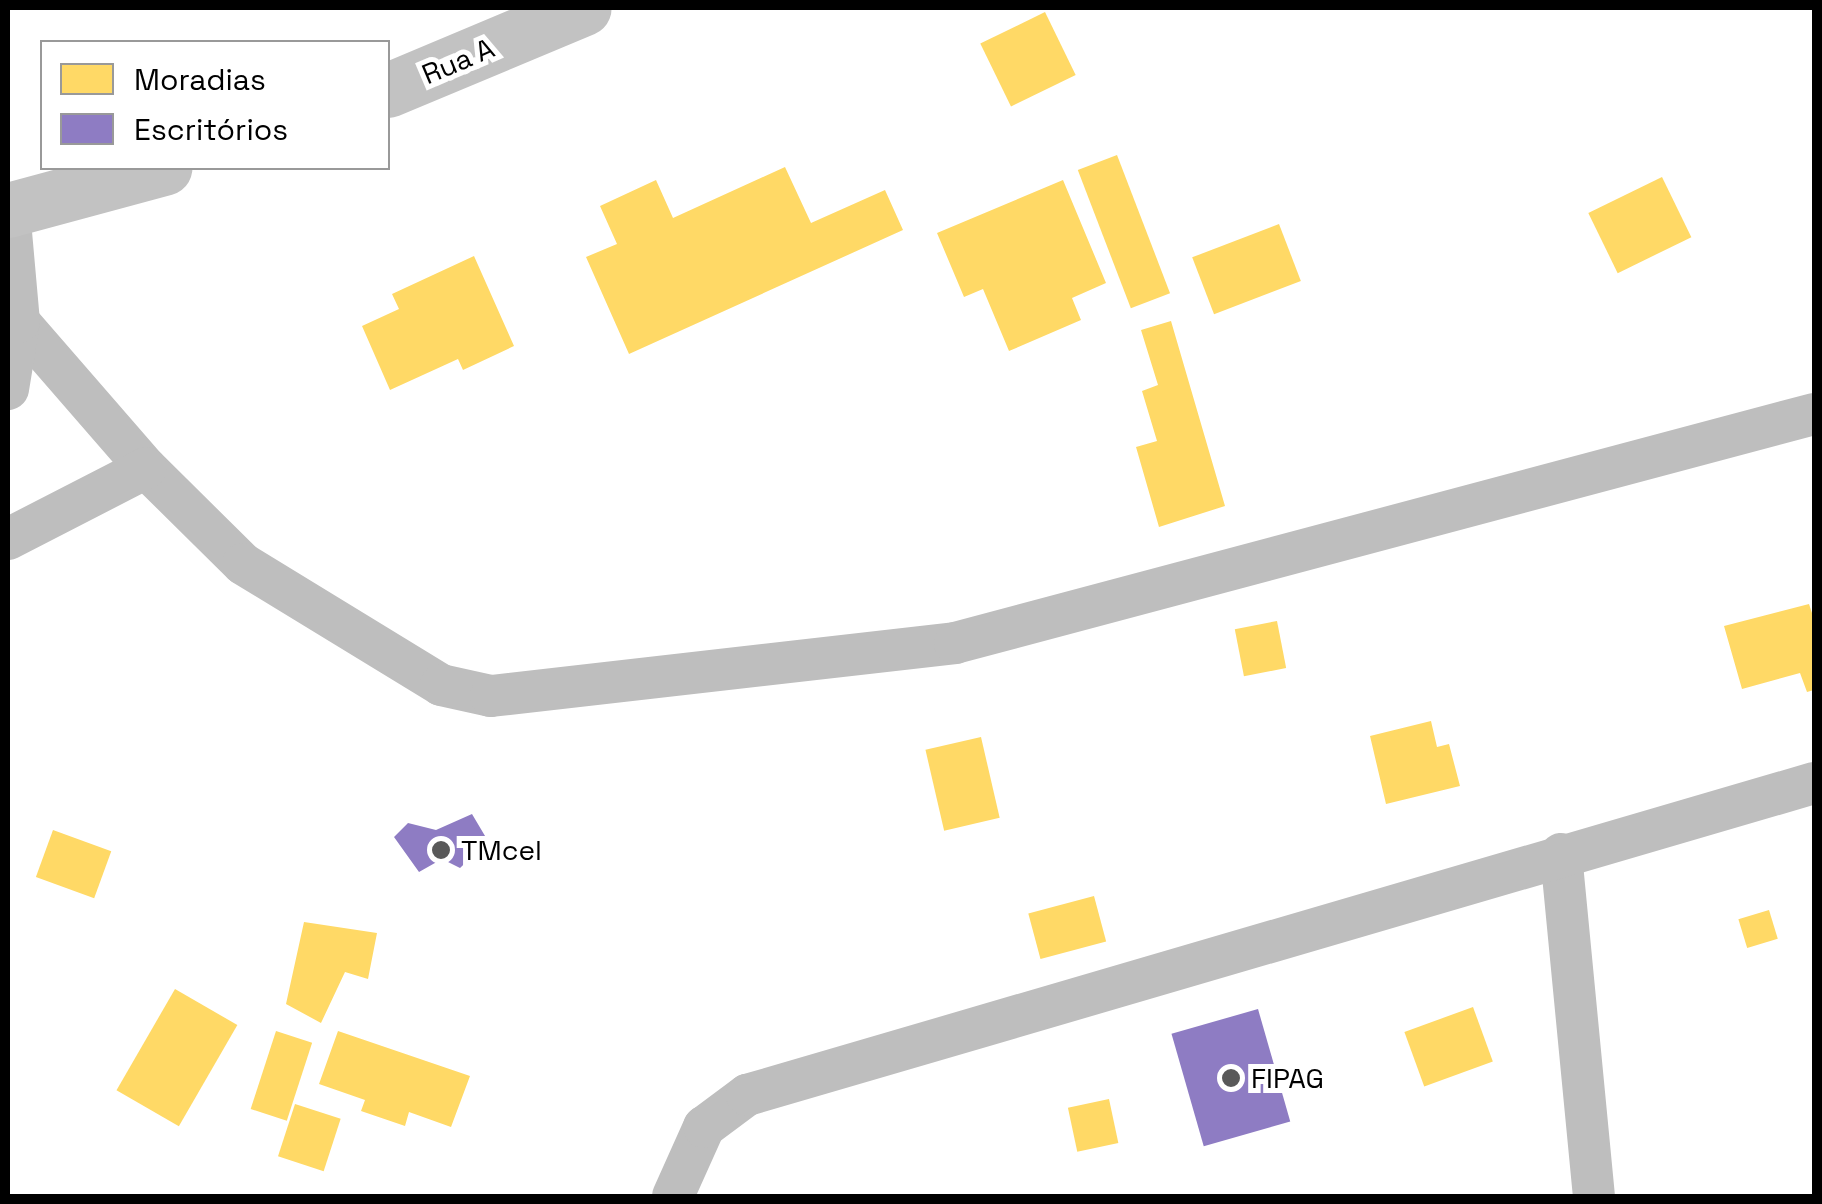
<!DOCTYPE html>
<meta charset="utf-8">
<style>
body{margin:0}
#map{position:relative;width:1822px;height:1204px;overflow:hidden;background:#fff;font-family:"Space Grotesk",sans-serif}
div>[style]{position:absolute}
.homes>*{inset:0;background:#ffd966;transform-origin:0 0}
.offices>*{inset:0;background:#8e7cc3;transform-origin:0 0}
.minor>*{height:42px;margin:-21px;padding:0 21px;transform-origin:21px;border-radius:21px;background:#bebebe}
.secondary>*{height:55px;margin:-27.5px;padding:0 27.5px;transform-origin:27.5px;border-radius:27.5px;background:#c2c2c2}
.dots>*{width:28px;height:28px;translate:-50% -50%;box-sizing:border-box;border:5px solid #fff;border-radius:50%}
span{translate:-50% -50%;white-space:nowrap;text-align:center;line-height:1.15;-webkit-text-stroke:10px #fff;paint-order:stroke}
.street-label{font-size:28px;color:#000}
.poi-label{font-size:28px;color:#000}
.left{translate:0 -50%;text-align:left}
.frame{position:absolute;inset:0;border:10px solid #000;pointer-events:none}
.legend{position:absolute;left:40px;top:40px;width:350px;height:130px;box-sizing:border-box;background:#fff;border:2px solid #999;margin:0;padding:12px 18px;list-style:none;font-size:30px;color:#000}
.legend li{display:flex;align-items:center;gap:20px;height:50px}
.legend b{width:50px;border:2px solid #999}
</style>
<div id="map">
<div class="homes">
<div style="left:1045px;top:12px;width:70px;height:72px;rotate:64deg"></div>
<div style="left:1117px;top:155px;width:148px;height:42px;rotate:69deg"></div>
<div style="clip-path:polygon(785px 167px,811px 223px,885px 190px,903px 230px,629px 354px,586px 257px,617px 244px,600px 206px,656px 180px,673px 218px)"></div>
<div style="left:1662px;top:177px;width:67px;height:82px;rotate:64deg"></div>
<div style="clip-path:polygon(1063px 180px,1106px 283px,1072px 298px,1081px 320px,1009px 351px,983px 289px,964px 297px,937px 233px)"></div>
<div style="left:1279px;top:224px;width:61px;height:93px;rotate:69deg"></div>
<div style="clip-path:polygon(474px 256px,514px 346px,463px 370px,458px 359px,390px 390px,362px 326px,399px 309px,392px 294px)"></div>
<div style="clip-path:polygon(1171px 321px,1225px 506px,1159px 527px,1136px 447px,1157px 441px,1142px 391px,1158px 385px,1141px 330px)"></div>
<div style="clip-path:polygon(1809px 604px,1814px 619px,1814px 690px,1807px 692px,1800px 673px,1742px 689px,1724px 626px)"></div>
<div style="left:1277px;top:621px;width:48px;height:43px;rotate:79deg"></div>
<div style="clip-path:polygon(1431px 721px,1437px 747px,1449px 744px,1460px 786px,1386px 804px,1370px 736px)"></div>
<div style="left:981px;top:737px;width:83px;height:57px;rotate:77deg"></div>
<div style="left:53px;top:830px;width:62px;height:50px;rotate:20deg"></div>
<div style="left:1094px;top:896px;width:47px;height:68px;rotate:75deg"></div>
<div style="left:1769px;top:910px;width:30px;height:32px;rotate:73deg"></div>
<div style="clip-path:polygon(304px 922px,377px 933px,368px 979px,345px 972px,321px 1023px,286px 1004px)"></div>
<div style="left:175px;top:989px;width:72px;height:117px;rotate:30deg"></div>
<div style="left:1473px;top:1007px;width:58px;height:73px;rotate:70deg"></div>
<div style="left:276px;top:1031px;width:38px;height:82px;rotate:18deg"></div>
<div style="clip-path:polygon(338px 1031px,470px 1076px,451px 1127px,409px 1112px,405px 1126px,361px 1111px,365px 1100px,319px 1084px)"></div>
<div style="left:1109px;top:1099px;width:45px;height:42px;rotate:78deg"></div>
<div style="left:295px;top:1104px;width:48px;height:55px;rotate:18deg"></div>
</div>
<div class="offices">
<div style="clip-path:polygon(472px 814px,488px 841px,460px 868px,442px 859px,419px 872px,394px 837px,408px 823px,436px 830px)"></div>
<div style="left:1258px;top:1009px;width:117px;height:90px;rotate:74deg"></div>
</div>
<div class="minor">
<div style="left:19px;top:322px;width:194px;rotate:49deg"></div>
<div style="left:146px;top:468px;width:136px;rotate:44.7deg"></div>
<div style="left:243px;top:564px;width:232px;rotate:31.4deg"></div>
<div style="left:441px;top:685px;width:51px;rotate:12.4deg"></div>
<div style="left:491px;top:696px;width:467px;rotate:-6.5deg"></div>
<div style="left:955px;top:643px;width:889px;rotate:-14.93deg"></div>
<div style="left:8px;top:389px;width:68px;rotate:-80.7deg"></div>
<div style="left:19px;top:322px;width:112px;rotate:-95.1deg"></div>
<div style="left:8px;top:539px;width:155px;rotate:-27.2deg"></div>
<div style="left:1561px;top:854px;width:344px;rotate:84.5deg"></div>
<div style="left:673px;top:1196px;width:76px;rotate:-65.8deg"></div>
<div style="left:704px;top:1127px;width:54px;rotate:-36.7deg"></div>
<div style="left:747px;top:1095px;width:1112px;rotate:-16.3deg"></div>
</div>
<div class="secondary">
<div style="left:388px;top:90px;width:212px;rotate:-22.7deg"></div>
<div style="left:8px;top:210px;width:162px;rotate:-15.1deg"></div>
</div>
<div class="dots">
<div style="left:441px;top:850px;background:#595959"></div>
<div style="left:1231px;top:1078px;background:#595959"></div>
</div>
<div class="street-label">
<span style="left:458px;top:61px;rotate:-23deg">Rua A</span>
</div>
<div class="poi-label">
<span class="left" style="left:461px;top:850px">TMcel</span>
<span class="left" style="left:1251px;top:1078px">FIPAG</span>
</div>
<div class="frame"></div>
<ul class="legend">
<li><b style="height:28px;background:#ffd966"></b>Moradias</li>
<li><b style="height:28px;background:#8e7cc3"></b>Escritórios</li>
</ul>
</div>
